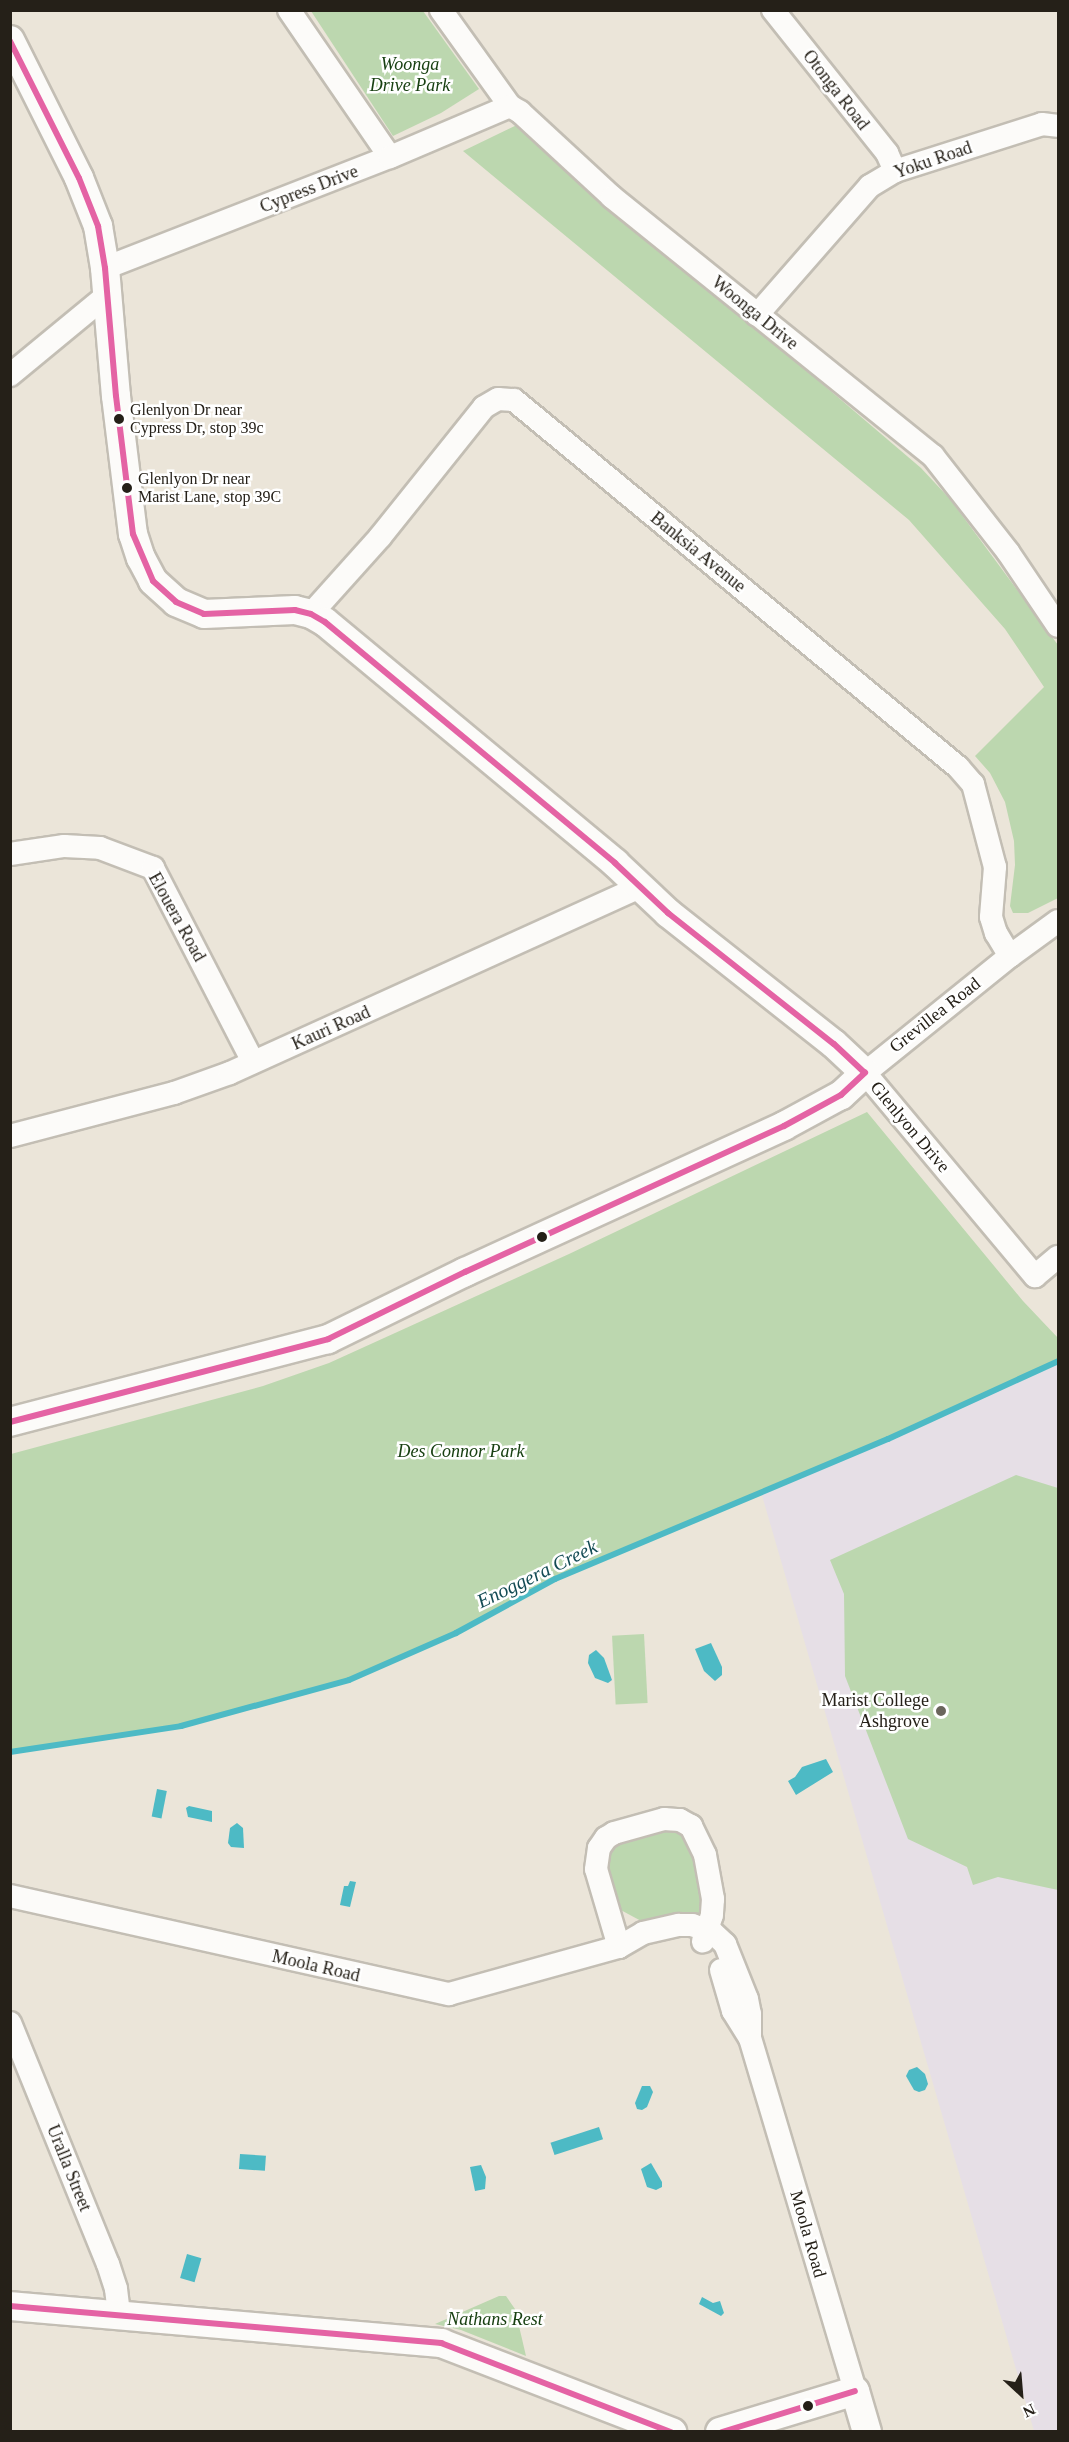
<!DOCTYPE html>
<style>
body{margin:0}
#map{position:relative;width:1069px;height:2442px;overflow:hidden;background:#ebe5d9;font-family:"Times New Roman",serif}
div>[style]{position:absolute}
.education>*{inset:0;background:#e6dfe6}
.green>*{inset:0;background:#bcd7af;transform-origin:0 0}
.water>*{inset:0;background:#4dbac5;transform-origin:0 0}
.stream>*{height:6px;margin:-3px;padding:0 3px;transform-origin:3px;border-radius:3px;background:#4dbac5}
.roads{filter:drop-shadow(2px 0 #c3beb4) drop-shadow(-2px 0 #c3beb4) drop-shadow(0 2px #c3beb4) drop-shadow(0 -2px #c3beb4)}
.minor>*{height:22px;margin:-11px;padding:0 11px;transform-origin:11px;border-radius:11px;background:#fcfbf9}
.tertiary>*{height:28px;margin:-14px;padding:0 14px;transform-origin:14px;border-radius:14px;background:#fcfbf9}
.bus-1>*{height:6px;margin:-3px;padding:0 3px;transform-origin:3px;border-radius:3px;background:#e463a4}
.dots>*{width:16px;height:16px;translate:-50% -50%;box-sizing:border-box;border:3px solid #fff;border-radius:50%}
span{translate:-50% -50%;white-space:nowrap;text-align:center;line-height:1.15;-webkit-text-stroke:5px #fff;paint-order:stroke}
.bus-label{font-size:16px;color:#252018}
.left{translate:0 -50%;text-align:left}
.park-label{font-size:18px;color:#184012;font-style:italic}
.street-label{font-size:18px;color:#252018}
.poi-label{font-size:18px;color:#252018}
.right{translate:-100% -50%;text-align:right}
.water-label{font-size:20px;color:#134b54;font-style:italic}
.frame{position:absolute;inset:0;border:12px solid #252018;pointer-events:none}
.north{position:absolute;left:991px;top:2364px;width:60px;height:60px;-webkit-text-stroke:4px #fff;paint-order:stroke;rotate:154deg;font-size:16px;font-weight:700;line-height:24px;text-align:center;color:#252018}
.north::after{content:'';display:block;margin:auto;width:21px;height:27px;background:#252018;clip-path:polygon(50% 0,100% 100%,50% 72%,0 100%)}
</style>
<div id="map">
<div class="education">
<div style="clip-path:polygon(1058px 1361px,1058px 2431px,1034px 2431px,761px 1492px,888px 1439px)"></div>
</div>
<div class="green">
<div style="clip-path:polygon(311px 11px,423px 11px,479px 89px,441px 113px,393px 136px)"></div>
<div style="clip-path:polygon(521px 123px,615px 207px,921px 468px,950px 499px,1058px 645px,1058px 898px,1028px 913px,1013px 913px,1010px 906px,1015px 865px,1014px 841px,1005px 802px,990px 773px,975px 756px,1044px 687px,1005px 629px,909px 520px,463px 151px)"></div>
<div style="clip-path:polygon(867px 1112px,1023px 1301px,1058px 1338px,1058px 1361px,888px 1439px,555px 1579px,456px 1633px,349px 1680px,181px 1726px,26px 1749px,11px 1754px,11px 1454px,263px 1386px,329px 1363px,569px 1254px)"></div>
<div style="clip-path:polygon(1016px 1475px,1058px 1488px,1058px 1890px,998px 1877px,973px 1885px,967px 1867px,908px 1839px,845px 1676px,844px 1594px,830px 1560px)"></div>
<div style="left:644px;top:1634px;width:69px;height:32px;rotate:87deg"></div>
<div style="clip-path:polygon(667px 1827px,683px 1833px,691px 1843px,703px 1887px,701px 1912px,698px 1916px,643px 1922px,617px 1908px,605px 1864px,611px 1847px,617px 1841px)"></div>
<div style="clip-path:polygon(499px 2296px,506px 2296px,515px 2309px,526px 2356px,461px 2330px,435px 2324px)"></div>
</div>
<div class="water">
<div style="clip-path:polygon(711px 1643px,722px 1667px,722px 1675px,715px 1681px,704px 1671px,695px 1649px)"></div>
<div style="clip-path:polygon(596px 1650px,604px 1658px,612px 1680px,608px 1683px,595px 1678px,588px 1663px,589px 1655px)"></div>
<div style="clip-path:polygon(826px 1759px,833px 1772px,796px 1795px,788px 1781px,795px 1777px,802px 1767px)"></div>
<div style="left:157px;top:1789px;width:10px;height:28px;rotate:11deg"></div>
<div style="clip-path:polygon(189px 1806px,212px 1811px,212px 1822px,188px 1817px,186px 1808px)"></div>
<div style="clip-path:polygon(237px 1823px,243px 1828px,244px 1848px,231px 1847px,228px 1843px,230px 1828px)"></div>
<div style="clip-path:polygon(350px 1881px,356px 1882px,350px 1907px,340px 1905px,344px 1886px,348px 1886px)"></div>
<div style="clip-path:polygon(917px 2067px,925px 2074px,928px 2084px,925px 2090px,919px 2092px,914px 2090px,906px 2076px,909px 2070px)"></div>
<div style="clip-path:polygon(642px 2086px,650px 2086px,653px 2092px,647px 2107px,642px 2110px,637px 2109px,635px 2103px)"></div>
<div style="left:599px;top:2127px;width:13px;height:51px;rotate:72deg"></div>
<div style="left:240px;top:2154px;width:26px;height:15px;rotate:4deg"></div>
<div style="clip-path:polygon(651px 2163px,662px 2182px,662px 2187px,656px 2190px,647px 2187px,641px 2169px)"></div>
<div style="clip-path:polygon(481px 2165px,486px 2177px,485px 2189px,475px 2191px,470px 2167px)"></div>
<div style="left:187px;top:2254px;width:15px;height:25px;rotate:16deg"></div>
<div style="clip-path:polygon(702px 2297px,713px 2303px,720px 2301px,724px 2313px,721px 2316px,699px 2304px)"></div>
</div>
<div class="stream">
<div style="left:10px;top:1752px;width:173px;rotate:-8.6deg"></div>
<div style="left:181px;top:1726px;width:174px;rotate:-15.3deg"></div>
<div style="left:349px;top:1680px;width:117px;rotate:-23.7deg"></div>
<div style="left:456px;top:1633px;width:113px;rotate:-28.6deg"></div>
<div style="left:555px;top:1579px;width:361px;rotate:-22.8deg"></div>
<div style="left:888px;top:1439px;width:187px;rotate:-24.6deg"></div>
</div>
<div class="roads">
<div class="minor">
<div style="left:289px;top:10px;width:178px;rotate:55.5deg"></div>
<div style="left:441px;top:10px;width:118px;rotate:54.3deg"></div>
<div style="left:510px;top:106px;width:12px;rotate:31deg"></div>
<div style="left:520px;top:112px;width:125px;rotate:42.7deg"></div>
<div style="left:612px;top:197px;width:412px;rotate:38.9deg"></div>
<div style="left:933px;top:456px;width:122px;rotate:52deg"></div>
<div style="left:1008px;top:552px;width:89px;rotate:56deg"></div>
<div style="left:773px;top:10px;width:183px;rotate:51.4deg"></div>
<div style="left:887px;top:153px;width:20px;rotate:66deg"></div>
<div style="left:105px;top:268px;width:306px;rotate:-21.3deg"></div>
<div style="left:390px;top:157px;width:130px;rotate:-23deg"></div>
<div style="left:757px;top:315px;width:171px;rotate:-48.8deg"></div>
<div style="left:870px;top:186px;width:29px;rotate:-31deg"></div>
<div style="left:895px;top:171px;width:154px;rotate:-17.7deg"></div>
<div style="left:1042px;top:124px;width:16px;rotate:7deg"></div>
<div style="left:10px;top:375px;width:124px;rotate:-39.5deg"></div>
<div style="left:311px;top:614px;width:103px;rotate:-48.1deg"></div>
<div style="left:380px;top:537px;width:166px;rotate:-51.3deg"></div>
<div style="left:484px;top:407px;width:16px;rotate:-30deg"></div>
<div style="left:498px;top:399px;width:16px;rotate:4deg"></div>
<div style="left:514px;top:400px;width:576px;rotate:39.58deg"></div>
<div style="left:958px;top:767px;width:23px;rotate:49deg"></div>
<div style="left:973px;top:784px;width:86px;rotate:75.2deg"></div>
<div style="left:995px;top:867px;width:50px;rotate:94.6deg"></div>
<div style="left:991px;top:917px;width:17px;rotate:73deg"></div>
<div style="left:996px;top:933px;width:27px;rotate:59deg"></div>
<div style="left:10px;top:854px;width:55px;rotate:-8.4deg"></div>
<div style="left:64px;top:846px;width:36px;rotate:3deg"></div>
<div style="left:100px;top:848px;width:57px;rotate:20.7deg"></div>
<div style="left:153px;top:868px;width:218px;rotate:62.7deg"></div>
<div style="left:1058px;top:921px;width:59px;rotate:143.9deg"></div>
<div style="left:1010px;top:956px;width:186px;rotate:141.1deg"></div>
<div style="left:865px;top:1073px;width:265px;rotate:50.1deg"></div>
<div style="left:1035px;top:1276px;width:30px;rotate:-40deg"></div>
<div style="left:10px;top:1136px;width:170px;rotate:-14.7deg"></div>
<div style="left:174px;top:1093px;width:59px;rotate:-19.7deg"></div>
<div style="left:230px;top:1073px;width:450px;rotate:-24.4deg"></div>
<div style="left:10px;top:1896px;width:450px;rotate:12.6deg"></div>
<div style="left:449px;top:1994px;width:176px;rotate:-15.5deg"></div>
<div style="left:619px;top:1947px;width:28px;rotate:-30deg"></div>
<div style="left:643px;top:1933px;width:37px;rotate:-13deg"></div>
<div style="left:679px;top:1925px;width:13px"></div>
<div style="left:692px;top:1925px;width:21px;rotate:19deg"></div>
<div style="left:712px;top:1932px;width:18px;rotate:43deg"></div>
<div style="left:725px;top:1944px;width:59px;rotate:68.2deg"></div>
<div style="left:747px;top:1999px;width:15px;rotate:79deg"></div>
<div style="left:750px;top:2014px;width:24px;rotate:90deg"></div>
<div style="left:750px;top:2038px;width:368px;rotate:73.4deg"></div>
<div style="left:619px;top:1947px;width:81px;rotate:-106.4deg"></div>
<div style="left:596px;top:1869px;width:21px;rotate:-82deg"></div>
<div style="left:599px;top:1848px;width:12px;rotate:-55deg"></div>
<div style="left:606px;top:1838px;width:9px;rotate:-32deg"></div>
<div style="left:614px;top:1833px;width:52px;rotate:-15.6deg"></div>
<div style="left:664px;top:1819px;width:16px;rotate:4deg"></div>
<div style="left:680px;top:1820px;width:13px;rotate:29deg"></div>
<div style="left:691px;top:1826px;width:32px;rotate:64deg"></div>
<div style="left:705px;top:1855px;width:45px;rotate:79.7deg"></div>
<div style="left:713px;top:1899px;width:16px;rotate:94deg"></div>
<div style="left:712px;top:1915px;width:28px;rotate:109deg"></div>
<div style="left:721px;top:1970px;width:43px;rotate:73.7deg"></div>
<div style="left:733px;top:2011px;width:32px;rotate:58deg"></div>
<div style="left:10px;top:2023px;width:260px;rotate:67.9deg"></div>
<div style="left:108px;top:2264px;width:26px;rotate:72deg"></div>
<div style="left:116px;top:2289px;width:26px;rotate:83deg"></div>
</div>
<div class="tertiary">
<div style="left:10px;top:40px;width:154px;rotate:63.4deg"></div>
<div style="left:79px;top:178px;width:52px;rotate:68.4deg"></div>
<div style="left:98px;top:226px;width:43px;rotate:80.5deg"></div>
<div style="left:105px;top:268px;width:128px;rotate:85.1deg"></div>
<div style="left:116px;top:396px;width:139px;rotate:83deg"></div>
<div style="left:133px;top:534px;width:25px;rotate:72deg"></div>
<div style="left:141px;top:558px;width:26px;rotate:62deg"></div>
<div style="left:153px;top:581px;width:31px;rotate:42deg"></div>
<div style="left:176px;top:602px;width:30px;rotate:23deg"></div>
<div style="left:204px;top:614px;width:91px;rotate:-2.5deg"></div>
<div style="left:295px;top:610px;width:16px;rotate:14deg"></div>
<div style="left:311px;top:614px;width:16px;rotate:30deg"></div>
<div style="left:325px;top:622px;width:377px;rotate:39.7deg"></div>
<div style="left:615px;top:863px;width:73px;rotate:43.3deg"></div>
<div style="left:668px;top:913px;width:211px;rotate:38.3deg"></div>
<div style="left:834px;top:1044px;width:42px;rotate:43.1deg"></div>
<div style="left:865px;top:1073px;width:33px;rotate:137deg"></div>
<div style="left:841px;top:1095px;width:65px;rotate:151.5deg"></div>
<div style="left:784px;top:1126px;width:351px;rotate:155.4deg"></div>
<div style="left:465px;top:1272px;width:153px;rotate:153.9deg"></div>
<div style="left:328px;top:1339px;width:329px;rotate:165.4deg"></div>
<div style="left:10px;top:2306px;width:433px;rotate:4.9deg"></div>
<div style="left:441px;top:2343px;width:248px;rotate:21.1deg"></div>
<div style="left:720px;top:2432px;width:141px;rotate:-16.9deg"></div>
<div style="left:855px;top:2391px;width:43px;rotate:73.7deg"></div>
</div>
</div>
<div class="bus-1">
<div style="left:10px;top:41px;width:153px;rotate:63.3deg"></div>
<div style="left:79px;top:178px;width:52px;rotate:68.4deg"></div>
<div style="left:98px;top:226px;width:43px;rotate:80.5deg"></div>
<div style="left:105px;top:268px;width:128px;rotate:85.1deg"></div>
<div style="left:116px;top:396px;width:139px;rotate:83deg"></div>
<div style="left:133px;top:534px;width:51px;rotate:66.9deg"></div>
<div style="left:153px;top:581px;width:31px;rotate:42deg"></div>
<div style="left:176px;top:602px;width:30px;rotate:23deg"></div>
<div style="left:204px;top:614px;width:91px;rotate:-2.5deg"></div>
<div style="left:295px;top:610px;width:16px;rotate:14deg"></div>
<div style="left:311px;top:614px;width:16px;rotate:30deg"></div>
<div style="left:325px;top:622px;width:377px;rotate:39.7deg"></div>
<div style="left:615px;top:863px;width:73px;rotate:43.3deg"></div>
<div style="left:668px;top:913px;width:211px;rotate:38.3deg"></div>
<div style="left:834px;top:1044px;width:42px;rotate:43.1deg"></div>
<div style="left:10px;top:1422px;width:329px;rotate:-14.6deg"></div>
<div style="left:328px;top:1339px;width:153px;rotate:-26.1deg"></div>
<div style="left:465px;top:1272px;width:351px;rotate:-24.6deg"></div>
<div style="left:784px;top:1126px;width:65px;rotate:-28.5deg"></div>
<div style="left:841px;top:1095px;width:33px;rotate:-43deg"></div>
<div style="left:10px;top:2306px;width:433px;rotate:4.9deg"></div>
<div style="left:441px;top:2343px;width:247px;rotate:21.2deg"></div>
<div style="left:722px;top:2432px;width:139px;rotate:-17.1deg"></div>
</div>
<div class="dots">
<div style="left:119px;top:419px;background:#252018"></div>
<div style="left:127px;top:488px;background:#252018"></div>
<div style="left:542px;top:1237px;background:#252018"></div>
<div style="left:941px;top:1711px;background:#6a655c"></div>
<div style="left:808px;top:2406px;background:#252018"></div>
</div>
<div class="bus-label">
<span class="left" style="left:130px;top:419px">Glenlyon Dr near<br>Cypress Dr, stop 39c</span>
<span class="left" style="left:138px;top:488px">Glenlyon Dr near<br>Marist Lane, stop 39C</span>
</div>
<div class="park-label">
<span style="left:410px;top:75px">Woonga<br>Drive Park</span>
<span style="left:461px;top:1451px">Des Connor Park</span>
<span style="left:495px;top:2319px">Nathans Rest</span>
</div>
<div class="street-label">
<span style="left:836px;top:90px;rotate:52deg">Otonga Road</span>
<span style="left:933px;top:160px;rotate:-19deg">Yoku Road</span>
<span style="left:309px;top:189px;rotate:-21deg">Cypress Drive</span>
<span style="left:755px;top:313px;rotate:39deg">Woonga Drive</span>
<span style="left:698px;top:552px;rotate:39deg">Banksia Avenue</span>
<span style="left:177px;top:917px;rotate:61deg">Elouera Road</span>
<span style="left:935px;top:1015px;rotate:-38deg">Grevillea Road</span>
<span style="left:331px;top:1028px;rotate:-24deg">Kauri Road</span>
<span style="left:910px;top:1127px;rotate:50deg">Glenlyon Drive</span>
<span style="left:316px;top:1966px;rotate:13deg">Moola Road</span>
<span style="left:69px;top:2168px;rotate:68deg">Uralla Street</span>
<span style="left:808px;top:2234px;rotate:74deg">Moola Road</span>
</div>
<div class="poi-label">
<span class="right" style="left:929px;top:1711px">Marist College<br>Ashgrove</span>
</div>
<div class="water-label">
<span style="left:537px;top:1574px;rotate:-26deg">Enoggera Creek</span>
</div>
<div class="frame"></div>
<div class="north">N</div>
</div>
